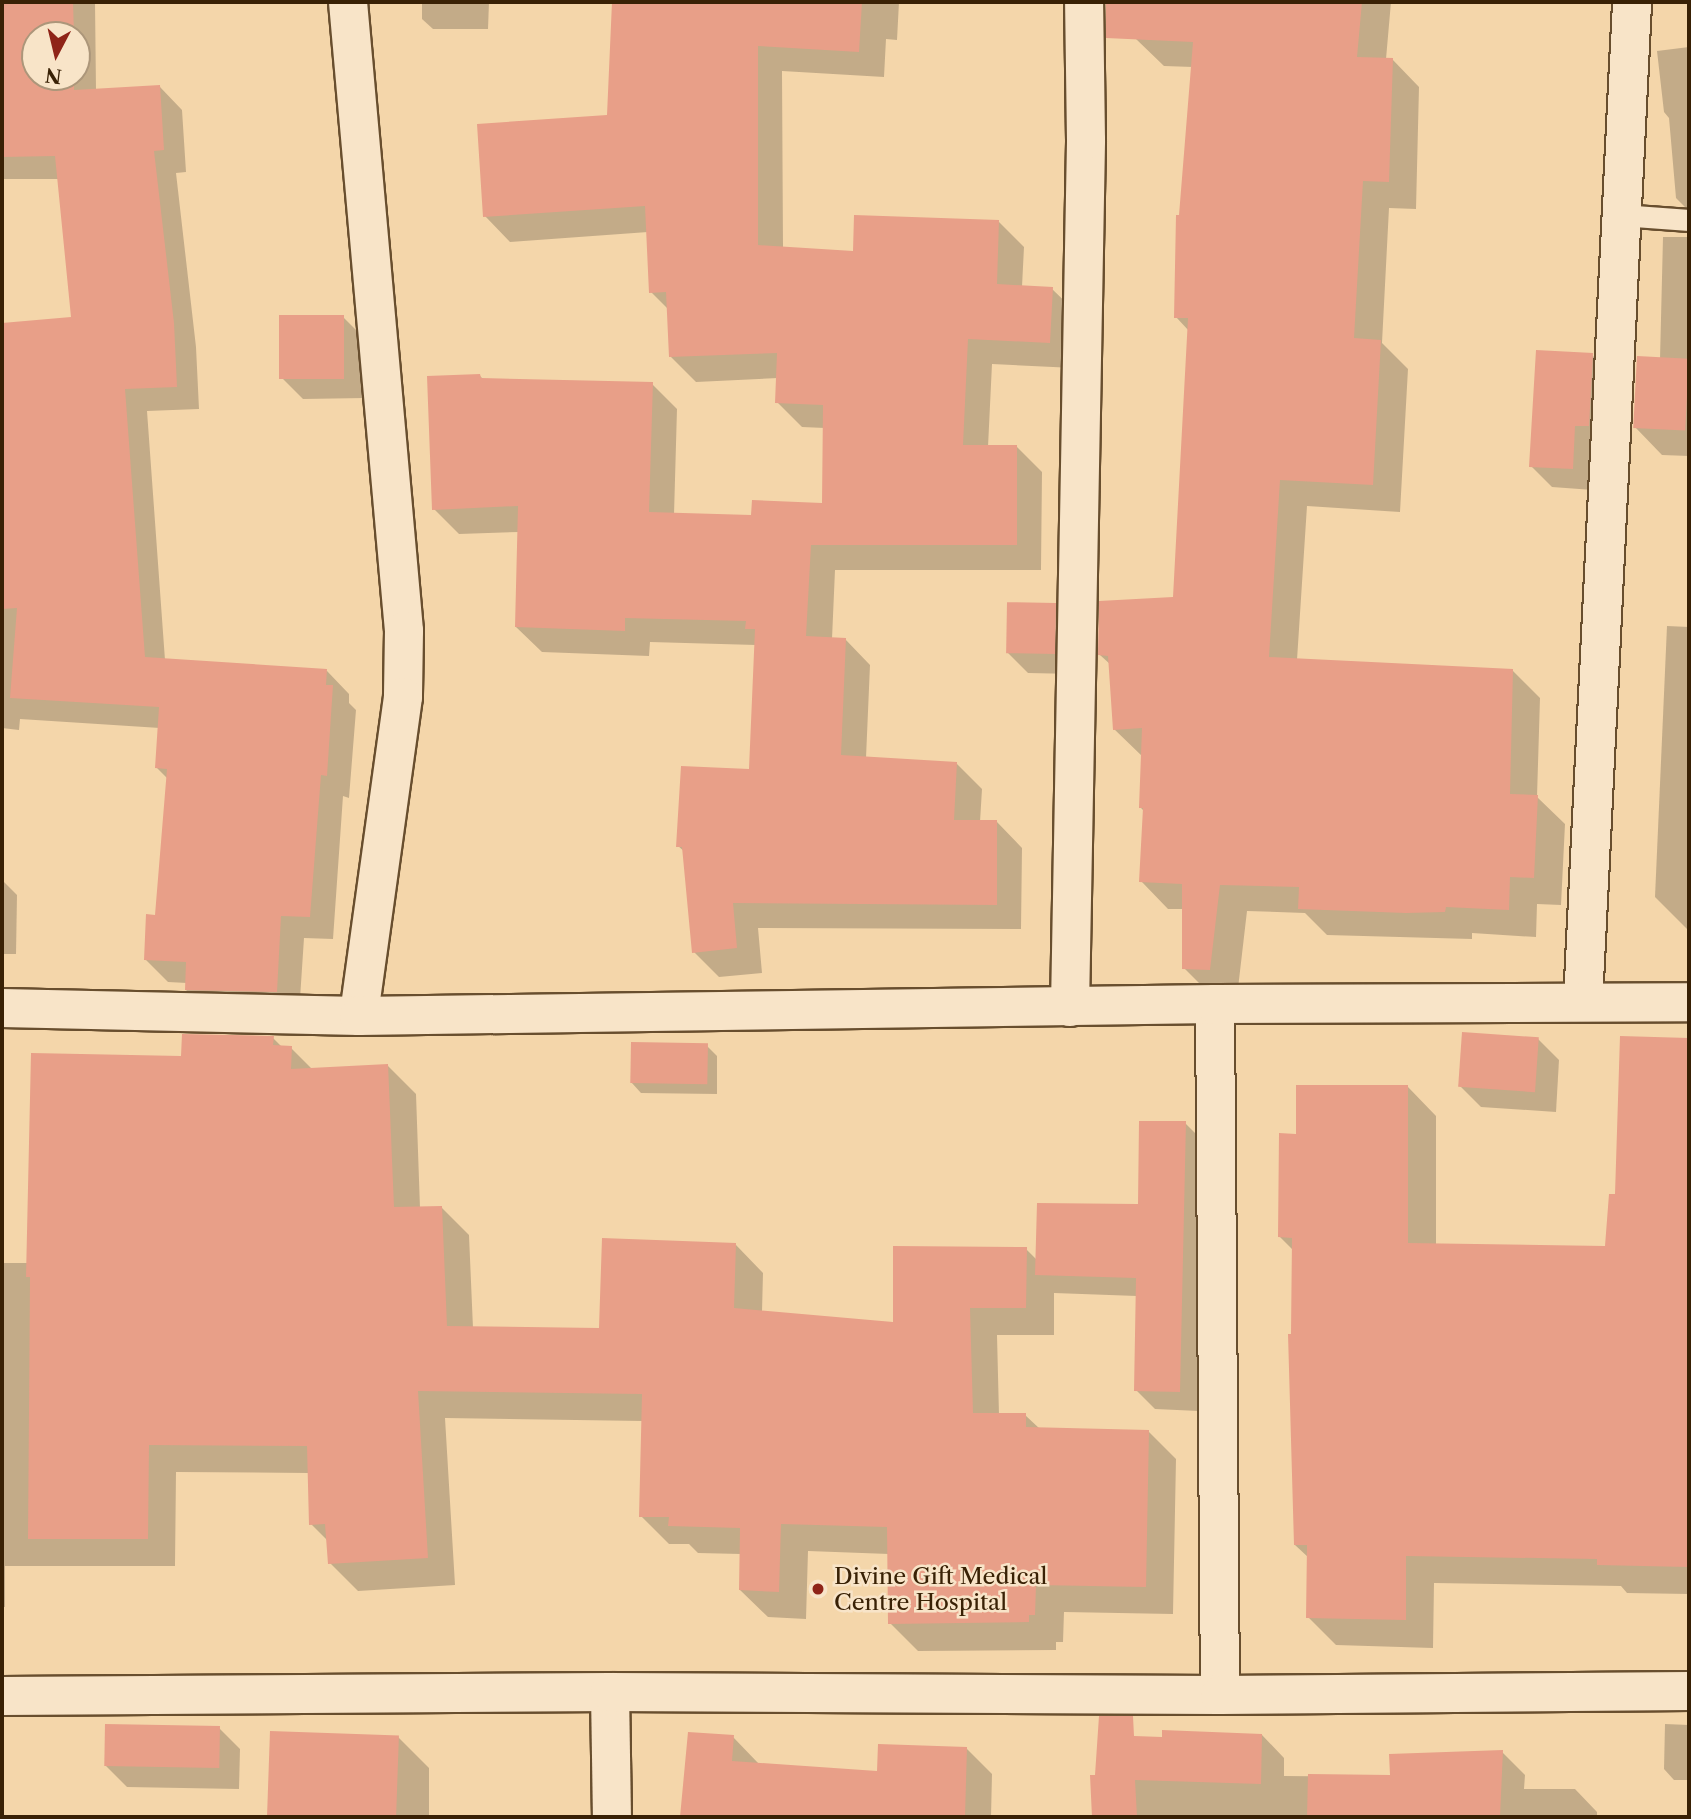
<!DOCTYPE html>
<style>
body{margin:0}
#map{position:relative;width:1691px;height:1819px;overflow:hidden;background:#f4d6aa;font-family:"Libre Caslon Text",serif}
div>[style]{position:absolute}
.shadow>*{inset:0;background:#0003}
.building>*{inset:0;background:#e89f88;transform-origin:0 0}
.roads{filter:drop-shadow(2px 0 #684e2e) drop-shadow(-2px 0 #684e2e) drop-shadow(0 2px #684e2e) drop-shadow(0 -2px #684e2e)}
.lane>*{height:21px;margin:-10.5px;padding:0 10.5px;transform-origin:10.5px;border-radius:10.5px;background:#f8e4c8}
.street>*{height:38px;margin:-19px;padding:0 19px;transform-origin:19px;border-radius:19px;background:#f8e4c8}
.secondary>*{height:38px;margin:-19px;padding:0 19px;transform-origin:19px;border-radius:19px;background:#f8e4c8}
.dots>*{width:19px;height:19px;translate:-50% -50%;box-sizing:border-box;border:4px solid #f8e4c8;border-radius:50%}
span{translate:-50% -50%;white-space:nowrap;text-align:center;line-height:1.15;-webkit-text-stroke:5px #f8e4c8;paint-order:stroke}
.poi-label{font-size:23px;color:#392105}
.left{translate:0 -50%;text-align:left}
.frame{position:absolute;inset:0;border:4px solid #392105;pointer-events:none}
.north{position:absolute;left:21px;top:21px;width:70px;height:70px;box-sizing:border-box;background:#f8e4c8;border:2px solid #ac967a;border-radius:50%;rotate:187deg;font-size:19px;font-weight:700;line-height:28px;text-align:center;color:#392105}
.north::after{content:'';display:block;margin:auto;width:24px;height:32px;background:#8f2418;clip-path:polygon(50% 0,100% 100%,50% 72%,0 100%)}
</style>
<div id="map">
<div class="shadow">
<div style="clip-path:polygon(evenodd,2px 2px,95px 2px,96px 90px,160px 87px,182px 110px,186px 172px,176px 173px,196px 347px,199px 409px,147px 411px,165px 660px,327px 671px,349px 694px,349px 703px,356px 710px,349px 798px,343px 796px,333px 939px,304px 938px,299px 1014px,209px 1012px,186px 990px,187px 983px,168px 982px,145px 959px,156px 917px,168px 779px,157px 768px,160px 728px,20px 719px,19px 730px,2px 728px,2px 325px,73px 319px,59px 179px,2px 179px,2px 2px,35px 35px,77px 35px,77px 77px,35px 77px,35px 35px)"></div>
<div style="clip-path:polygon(422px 2px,489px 2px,488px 29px,433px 29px,422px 19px)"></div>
<div style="clip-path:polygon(521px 2px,899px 2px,897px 40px,886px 39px,884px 77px,782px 71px,783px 248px,854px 253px,999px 222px,1024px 247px,1022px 287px,1052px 289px,1078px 314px,1074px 368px,992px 364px,988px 447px,1017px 447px,1042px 472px,1041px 570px,835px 570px,832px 639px,845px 639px,870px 665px,866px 758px,956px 763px,982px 789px,980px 822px,997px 822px,1022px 848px,1021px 929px,758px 928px,762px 973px,719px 977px,694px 952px,685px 852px,678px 846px,751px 771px,756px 645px,650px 642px,649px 656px,542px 652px,516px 627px,519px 532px,459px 534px,434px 509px,480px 376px,484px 380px,652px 384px,677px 409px,674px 515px,753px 517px,824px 505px,825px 428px,802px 427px,777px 402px,778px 378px,696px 382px,671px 357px,669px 310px,651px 292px,648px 232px,510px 242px,485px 216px,609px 116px,614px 3px,523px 4px)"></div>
<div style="clip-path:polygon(1138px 2px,1391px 2px,1386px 59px,1392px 59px,1419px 87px,1416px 209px,1389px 208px,1382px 343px,1408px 369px,1400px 512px,1307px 506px,1297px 660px,1513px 671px,1540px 698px,1537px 797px,1565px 824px,1561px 905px,1537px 904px,1536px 937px,1472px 933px,1472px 939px,1327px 935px,1305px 913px,1247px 911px,1237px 997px,1211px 995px,1184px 968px,1184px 909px,1168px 909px,1141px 881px,1144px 811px,1141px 808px,1143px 757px,1114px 729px,1111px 665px,1100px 655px,1174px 598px,1189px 331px,1176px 317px,1193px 67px,1164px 66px,1136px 39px)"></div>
<div style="clip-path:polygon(1689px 47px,1689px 211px,1676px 198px,1669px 118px,1664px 112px,1657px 51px)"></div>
<div style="clip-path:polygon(1663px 237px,1689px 237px,1689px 456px,1662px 455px,1635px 427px,1660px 359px)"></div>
<div style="clip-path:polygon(343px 317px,364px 338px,365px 398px,303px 399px,282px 378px)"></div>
<div style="clip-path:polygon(1592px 355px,1613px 376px,1593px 490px,1552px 487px,1531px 466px)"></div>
<div style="clip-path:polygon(1055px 605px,1076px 626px,1075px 674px,1028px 673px,1007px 652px)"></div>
<div style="clip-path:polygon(1667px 626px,1689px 627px,1689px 931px,1655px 897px)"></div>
<div style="clip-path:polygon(2px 880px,17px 895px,16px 954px,2px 954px)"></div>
<div style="clip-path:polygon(273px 1038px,283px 1048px,291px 1048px,313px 1070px,388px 1066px,416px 1094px,420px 1208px,441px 1207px,469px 1235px,473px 1328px,601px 1330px,736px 1245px,763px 1273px,762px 1312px,894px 1324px,1026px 1249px,1037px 1260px,1139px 1206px,1185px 1123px,1204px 1142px,1199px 1411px,1155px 1409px,1136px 1390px,1137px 1296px,1054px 1293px,1054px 1335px,997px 1335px,999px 1415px,1025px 1415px,1040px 1429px,1148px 1431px,1176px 1459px,1173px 1614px,1064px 1612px,1063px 1642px,1056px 1642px,1056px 1650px,918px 1651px,890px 1623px,889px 1554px,808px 1551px,806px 1619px,768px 1617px,740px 1590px,741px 1554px,698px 1553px,689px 1544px,669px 1544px,641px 1516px,643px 1421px,445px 1418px,455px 1585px,358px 1591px,330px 1563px,328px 1541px,311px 1524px,309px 1473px,176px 1472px,175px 1566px,5px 1566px,5px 1607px,2px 1607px,2px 1263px,28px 1263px,183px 1058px)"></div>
<div style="clip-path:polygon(1622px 1038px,1689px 1040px,1689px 1594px,1627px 1593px,1621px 1586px,1434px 1583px,1433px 1648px,1336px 1645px,1308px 1617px,1309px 1558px,1295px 1545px,1293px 1250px,1280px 1237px,1297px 1135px,1408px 1087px,1436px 1116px,1436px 1245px,1607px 1248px,1616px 1196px)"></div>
<div style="clip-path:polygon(1538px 1039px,1559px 1060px,1556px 1112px,1481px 1107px,1460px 1086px)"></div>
<div style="clip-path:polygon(707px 1046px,717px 1056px,717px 1094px,641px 1093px,631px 1082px)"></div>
<div style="clip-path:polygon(1665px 1724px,1689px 1725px,1689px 1780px,1674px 1780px,1664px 1769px)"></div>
<div style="clip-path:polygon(219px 1728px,240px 1749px,239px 1789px,127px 1787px,106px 1766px)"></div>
<div style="clip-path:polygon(272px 1733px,398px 1737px,429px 1768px,429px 1817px,272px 1817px)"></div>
<div style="clip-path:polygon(690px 1733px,733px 1737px,759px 1764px,879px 1773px,966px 1748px,992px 1774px,991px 1817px,682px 1817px)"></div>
<div style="clip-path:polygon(1262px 1735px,1284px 1758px,1284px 1776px,1392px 1777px,1502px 1752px,1525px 1775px,1524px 1789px,1575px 1789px,1597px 1812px,1597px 1817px,1093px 1817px,1092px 1777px,1164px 1739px)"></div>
</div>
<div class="building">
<div style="clip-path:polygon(2px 2px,73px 2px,74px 35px,35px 35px,35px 77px,74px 77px,74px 90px,160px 85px,164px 150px,154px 151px,174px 323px,177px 387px,125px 389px,145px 657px,327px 669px,326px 685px,333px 685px,327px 776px,321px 775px,310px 917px,281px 916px,277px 992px,185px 990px,186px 962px,144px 960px,146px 914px,155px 915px,167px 769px,155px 768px,159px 707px,10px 698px,17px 608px,2px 609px,2px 323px,71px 317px,55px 156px,2px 157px)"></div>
<div style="clip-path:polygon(612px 2px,862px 2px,859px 52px,758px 46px,758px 245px,853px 251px,854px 215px,999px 220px,997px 284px,1053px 287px,1050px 343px,968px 339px,963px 445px,1017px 445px,1017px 545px,811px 545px,806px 636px,846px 638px,841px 755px,957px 762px,954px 820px,997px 820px,997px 905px,733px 903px,737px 948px,692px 953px,682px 847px,676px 847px,681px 766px,749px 769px,755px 629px,745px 629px,746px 621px,625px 618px,625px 631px,515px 627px,518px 506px,432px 510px,427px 376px,480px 374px,481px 378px,653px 382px,649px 512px,751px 515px,752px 500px,822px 503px,823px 405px,775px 403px,777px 353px,669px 357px,666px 292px,649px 293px,645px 206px,483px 217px,477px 124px,607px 115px)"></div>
<div style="clip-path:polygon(1106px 2px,1362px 2px,1357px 57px,1393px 58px,1389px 182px,1363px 181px,1354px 338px,1381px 340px,1373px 485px,1280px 480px,1269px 657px,1513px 669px,1510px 794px,1538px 795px,1534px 878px,1510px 877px,1509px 910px,1446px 907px,1445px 912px,1406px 913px,1298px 909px,1299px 887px,1220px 885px,1210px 970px,1182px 969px,1182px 884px,1139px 882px,1143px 808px,1139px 808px,1142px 728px,1113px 730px,1108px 656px,1098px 655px,1099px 601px,1173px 597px,1188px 318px,1174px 318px,1176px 215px,1179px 215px,1193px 42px,1106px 38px)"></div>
<div style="left:279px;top:315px;width:65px;height:64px"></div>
<div style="clip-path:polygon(1536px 350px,1593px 353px,1589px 426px,1575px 426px,1573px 469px,1529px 467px)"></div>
<div style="left:1637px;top:356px;width:52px;height:72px;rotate:3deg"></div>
<div style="left:1056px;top:603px;width:51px;height:49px;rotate:91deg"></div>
<div style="left:1462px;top:1032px;width:77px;height:55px;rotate:4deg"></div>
<div style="clip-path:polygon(182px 1034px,274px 1036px,273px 1045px,292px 1046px,291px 1069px,388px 1064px,394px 1207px,442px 1206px,447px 1326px,599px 1328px,602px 1238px,736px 1243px,734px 1308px,893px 1322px,893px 1246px,1027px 1247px,1026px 1308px,970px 1308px,973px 1413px,1026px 1413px,1026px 1427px,1149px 1430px,1146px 1587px,1036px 1585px,1035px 1615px,1029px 1615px,1029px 1622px,888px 1624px,887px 1527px,781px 1524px,779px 1592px,739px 1590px,740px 1528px,668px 1526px,669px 1517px,639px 1517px,642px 1394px,418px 1391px,428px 1558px,328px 1564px,325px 1524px,309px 1525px,307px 1446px,149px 1445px,148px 1539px,28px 1539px,30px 1277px,26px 1277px,31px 1053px,181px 1056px)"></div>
<div style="clip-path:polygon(1620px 1036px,1689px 1038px,1689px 1567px,1597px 1565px,1597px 1559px,1406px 1556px,1406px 1620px,1306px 1618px,1307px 1545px,1294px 1545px,1288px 1334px,1291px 1334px,1292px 1238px,1278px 1237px,1279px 1133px,1296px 1134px,1296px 1085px,1408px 1085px,1408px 1243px,1605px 1246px,1609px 1194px,1615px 1194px)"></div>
<div style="left:631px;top:1042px;width:77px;height:41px;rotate:1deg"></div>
<div style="clip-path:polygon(1139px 1121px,1186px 1121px,1180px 1392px,1134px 1391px,1136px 1278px,1035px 1275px,1037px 1203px,1138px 1204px)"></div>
<div style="clip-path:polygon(1099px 1716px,1133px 1716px,1134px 1736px,1162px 1737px,1162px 1730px,1262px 1734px,1261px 1784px,1135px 1780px,1137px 1817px,1092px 1817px,1090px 1775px,1095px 1775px)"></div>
<div style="left:105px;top:1724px;width:115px;height:42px;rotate:1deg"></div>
<div style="left:270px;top:1731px;width:129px;height:86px;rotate:2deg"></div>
<div style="clip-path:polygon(688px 1732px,734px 1735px,732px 1761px,877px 1771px,878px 1744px,967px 1747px,965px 1817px,680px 1817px)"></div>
<div style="clip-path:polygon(1503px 1750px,1500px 1817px,1307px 1817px,1308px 1774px,1390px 1775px,1389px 1754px)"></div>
</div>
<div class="roads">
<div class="lane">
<div style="left:1621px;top:215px;width:68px;rotate:4.2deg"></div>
</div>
<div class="street">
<div style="left:348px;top:2px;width:631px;rotate:84.91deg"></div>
<div style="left:404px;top:631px;width:66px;rotate:90.9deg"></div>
<div style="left:403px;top:697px;width:322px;rotate:97.9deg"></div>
<div style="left:1583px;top:1002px;width:1001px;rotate:-87.19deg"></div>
<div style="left:1215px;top:1004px;width:691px;rotate:89.59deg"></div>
<div style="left:1070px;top:1007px;width:867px;rotate:-88.94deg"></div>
<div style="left:1086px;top:140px;width:138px;rotate:-90.8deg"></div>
<div style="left:2px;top:1008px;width:357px;rotate:1.3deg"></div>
<div style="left:359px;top:1016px;width:856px;rotate:-0.8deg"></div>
<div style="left:1215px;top:1004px;width:474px;rotate:-0.2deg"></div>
<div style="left:610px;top:1692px;width:125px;rotate:89.1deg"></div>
</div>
<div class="secondary">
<div style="left:2px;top:1696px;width:608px;rotate:-0.38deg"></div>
<div style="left:610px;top:1692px;width:610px;rotate:0.28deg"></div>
<div style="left:1220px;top:1695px;width:469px;rotate:-0.5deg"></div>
</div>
</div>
<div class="dots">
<div style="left:818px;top:1589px;background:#8f2418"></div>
</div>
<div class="poi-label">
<span class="left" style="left:834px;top:1589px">Divine Gift Medical<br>Centre Hospital</span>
</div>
<div class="frame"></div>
<div class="north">N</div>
</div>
